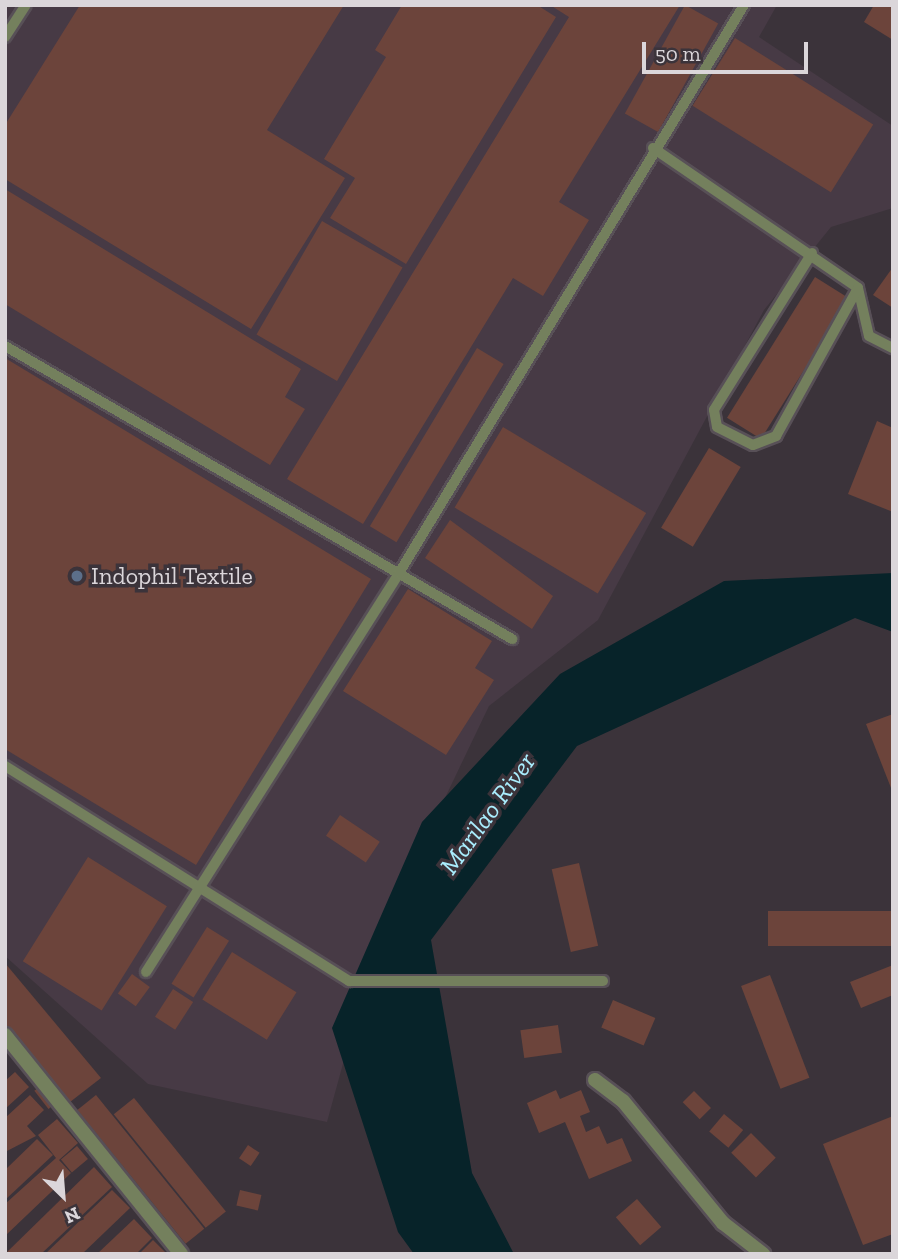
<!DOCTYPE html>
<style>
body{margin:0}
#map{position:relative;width:898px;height:1259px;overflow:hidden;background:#3b333a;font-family:"Zilla Slab",serif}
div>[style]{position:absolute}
.built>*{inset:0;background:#473a45}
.water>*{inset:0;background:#072329}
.building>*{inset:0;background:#6c443b;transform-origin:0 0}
.roads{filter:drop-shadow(2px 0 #585057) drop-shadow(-2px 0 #585057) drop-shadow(0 2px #585057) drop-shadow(0 -2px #585057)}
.service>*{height:10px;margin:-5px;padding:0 5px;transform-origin:5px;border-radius:5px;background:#74805d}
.minor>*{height:14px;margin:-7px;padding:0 7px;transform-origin:7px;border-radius:7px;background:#74805d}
.dots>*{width:19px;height:19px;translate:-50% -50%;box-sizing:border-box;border:4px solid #3b333a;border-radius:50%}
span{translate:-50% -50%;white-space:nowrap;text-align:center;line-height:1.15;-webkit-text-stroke:7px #3b333a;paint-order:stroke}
.poi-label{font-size:24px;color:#dbd6da}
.left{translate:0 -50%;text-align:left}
.water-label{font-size:26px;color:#aaedfd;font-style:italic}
.frame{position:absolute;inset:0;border:7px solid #dbd6da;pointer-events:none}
.north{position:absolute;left:28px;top:1161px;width:70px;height:70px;-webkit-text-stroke:5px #3b333a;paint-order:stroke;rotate:155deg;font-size:19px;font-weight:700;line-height:28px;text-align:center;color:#dbd6da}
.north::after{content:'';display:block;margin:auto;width:24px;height:32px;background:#dbd6da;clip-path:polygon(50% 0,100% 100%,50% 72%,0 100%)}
.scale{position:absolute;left:642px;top:42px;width:166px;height:32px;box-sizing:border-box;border:4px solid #dbd6da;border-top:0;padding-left:9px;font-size:21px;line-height:24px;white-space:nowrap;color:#dbd6da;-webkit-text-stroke:5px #3b333a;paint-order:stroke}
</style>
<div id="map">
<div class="built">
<div style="clip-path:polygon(5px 5px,777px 5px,759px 37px,893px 126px,893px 208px,831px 227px,764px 310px,598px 620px,489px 706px,377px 940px,327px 1122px,148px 1084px,5px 956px)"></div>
</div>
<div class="water">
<div style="clip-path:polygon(893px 573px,893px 632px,855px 618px,577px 746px,431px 940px,472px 1173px,514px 1254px,414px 1254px,398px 1232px,332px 1028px,422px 822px,560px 674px,724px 581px)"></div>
</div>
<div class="building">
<div style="clip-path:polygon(80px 5px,344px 5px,267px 130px,345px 178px,251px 329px,5px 179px,5px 125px)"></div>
<div style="clip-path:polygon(402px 5px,537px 5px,556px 17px,406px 264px,330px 218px,355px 178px,324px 159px,386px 57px,375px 50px)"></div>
<div style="clip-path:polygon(550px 5px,680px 5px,559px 202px,589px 220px,543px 296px,513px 278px,363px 524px,287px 479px,569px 17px)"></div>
<div style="left:685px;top:5px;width:38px;height:124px;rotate:29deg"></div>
<div style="clip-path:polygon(874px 5px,893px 5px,893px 40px,864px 22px)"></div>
<div style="left:735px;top:38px;width:163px;height:80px;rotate:32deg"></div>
<div style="clip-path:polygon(5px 189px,301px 369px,285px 397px,305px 409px,270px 465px,5px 304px)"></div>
<div style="left:322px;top:221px;width:93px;height:131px;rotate:30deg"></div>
<div style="clip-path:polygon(893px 267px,893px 308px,873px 295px)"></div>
<div style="left:815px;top:277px;width:40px;height:166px;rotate:32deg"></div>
<div style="left:477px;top:348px;width:31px;height:208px;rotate:31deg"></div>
<div style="clip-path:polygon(5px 358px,371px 579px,196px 865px,5px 749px)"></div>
<div style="clip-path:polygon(877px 421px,893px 428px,893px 512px,848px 494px)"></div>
<div style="left:503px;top:427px;width:167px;height:94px;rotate:31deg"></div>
<div style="left:709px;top:448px;width:37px;height:93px;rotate:31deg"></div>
<div style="clip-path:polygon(450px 520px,553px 596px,532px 629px,425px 558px)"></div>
<div style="clip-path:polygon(408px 589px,492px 641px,475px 668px,494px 680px,446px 755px,343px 691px)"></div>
<div style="clip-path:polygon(893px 714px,893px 793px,866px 724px)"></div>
<div style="left:340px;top:815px;width:48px;height:25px;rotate:34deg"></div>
<div style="left:88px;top:857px;width:93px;height:123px;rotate:32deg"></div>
<div style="left:579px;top:863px;width:85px;height:28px;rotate:77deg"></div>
<div style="left:893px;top:911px;width:35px;height:125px;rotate:90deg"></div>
<div style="left:207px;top:927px;width:26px;height:67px;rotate:32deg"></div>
<div style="left:232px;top:952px;width:76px;height:56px;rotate:32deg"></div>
<div style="clip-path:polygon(5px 963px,101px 1078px,70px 1102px,5px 1024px)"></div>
<div style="clip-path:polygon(893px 965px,893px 995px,861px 1008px,850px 982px)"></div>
<div style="left:132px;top:974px;width:22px;height:24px;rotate:36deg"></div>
<div style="left:770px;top:975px;width:110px;height:31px;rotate:69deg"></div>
<div style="left:173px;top:989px;width:24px;height:33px;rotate:33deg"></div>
<div style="left:613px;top:1000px;width:46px;height:30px;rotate:23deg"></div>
<div style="left:558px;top:1025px;width:28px;height:38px;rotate:82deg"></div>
<div style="clip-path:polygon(15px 1072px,29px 1087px,5px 1109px,5px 1081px)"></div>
<div style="left:43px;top:1084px;width:23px;height:11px;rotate:52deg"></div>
<div style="clip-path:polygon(556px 1090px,560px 1099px,581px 1090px,590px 1112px,580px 1116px,586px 1132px,599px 1126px,607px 1144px,622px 1138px,632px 1161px,589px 1179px,565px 1122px,539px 1133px,527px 1103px)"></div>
<div style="left:694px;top:1091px;width:24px;height:16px;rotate:45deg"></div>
<div style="clip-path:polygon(30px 1095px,44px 1110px,27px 1126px,36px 1136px,5px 1152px,5px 1118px)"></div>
<div style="left:96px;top:1095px;width:172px;height:24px;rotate:51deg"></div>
<div style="left:134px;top:1098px;width:146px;height:26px;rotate:51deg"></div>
<div style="left:724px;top:1114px;width:25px;height:23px;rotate:40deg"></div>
<div style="clip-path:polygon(893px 1116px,893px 1234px,863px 1245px,823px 1144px)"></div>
<div style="clip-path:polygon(57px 1119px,78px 1143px,59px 1160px,71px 1173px,5px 1236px,5px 1204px,56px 1158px,38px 1135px)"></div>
<div style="left:751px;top:1133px;width:35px;height:28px;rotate:45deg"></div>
<div style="clip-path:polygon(37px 1139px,53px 1155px,5px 1200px,5px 1170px)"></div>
<div style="left:248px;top:1145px;width:14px;height:16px;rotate:34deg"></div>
<div style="left:77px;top:1146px;width:17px;height:21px;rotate:50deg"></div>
<div style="clip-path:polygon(94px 1167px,112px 1187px,41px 1254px,5px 1254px)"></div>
<div style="clip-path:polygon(112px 1190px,130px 1208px,82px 1254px,45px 1254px)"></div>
<div style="left:240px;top:1190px;width:22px;height:16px;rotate:13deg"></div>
<div style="left:637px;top:1199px;width:37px;height:28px;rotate:49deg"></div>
<div style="clip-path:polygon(134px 1219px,152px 1238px,136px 1254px,97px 1254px)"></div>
<div style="clip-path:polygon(153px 1240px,167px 1254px,139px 1254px)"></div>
</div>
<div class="roads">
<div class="service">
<div style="left:5px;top:37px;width:38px;rotate:-57deg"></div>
<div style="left:653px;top:148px;width:248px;rotate:34.3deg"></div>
<div style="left:858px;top:288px;width:49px;rotate:77.1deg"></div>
<div style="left:869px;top:336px;width:27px;rotate:27deg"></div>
<div style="left:812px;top:253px;width:185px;rotate:122deg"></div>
<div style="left:714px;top:410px;width:17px;rotate:80deg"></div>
<div style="left:717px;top:427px;width:40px;rotate:26.6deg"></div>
<div style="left:753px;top:445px;width:25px;rotate:-21deg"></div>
<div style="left:776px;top:436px;width:169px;rotate:-61deg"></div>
<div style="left:5px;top:346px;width:586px;rotate:30.02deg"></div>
<div style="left:5px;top:766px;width:406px;rotate:32deg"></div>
<div style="left:349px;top:981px;width:254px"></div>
<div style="left:146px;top:972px;width:472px;rotate:-57.6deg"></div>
<div style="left:399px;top:573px;width:665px;rotate:-58.73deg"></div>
</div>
<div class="minor">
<div style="left:5px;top:1035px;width:281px;rotate:51.2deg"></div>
<div style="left:595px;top:1080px;width:35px;rotate:37deg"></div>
<div style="left:623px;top:1101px;width:158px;rotate:50.7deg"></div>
<div style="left:723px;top:1223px;width:51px;rotate:37.8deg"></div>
</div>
</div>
<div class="dots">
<div style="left:77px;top:576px;background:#5c6f8a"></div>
</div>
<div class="poi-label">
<span class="left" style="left:91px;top:576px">Indophil Textile</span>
</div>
<div class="water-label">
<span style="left:488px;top:814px;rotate:-54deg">Marilao River</span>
</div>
<div class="frame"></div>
<div class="north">N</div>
<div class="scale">50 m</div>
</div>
